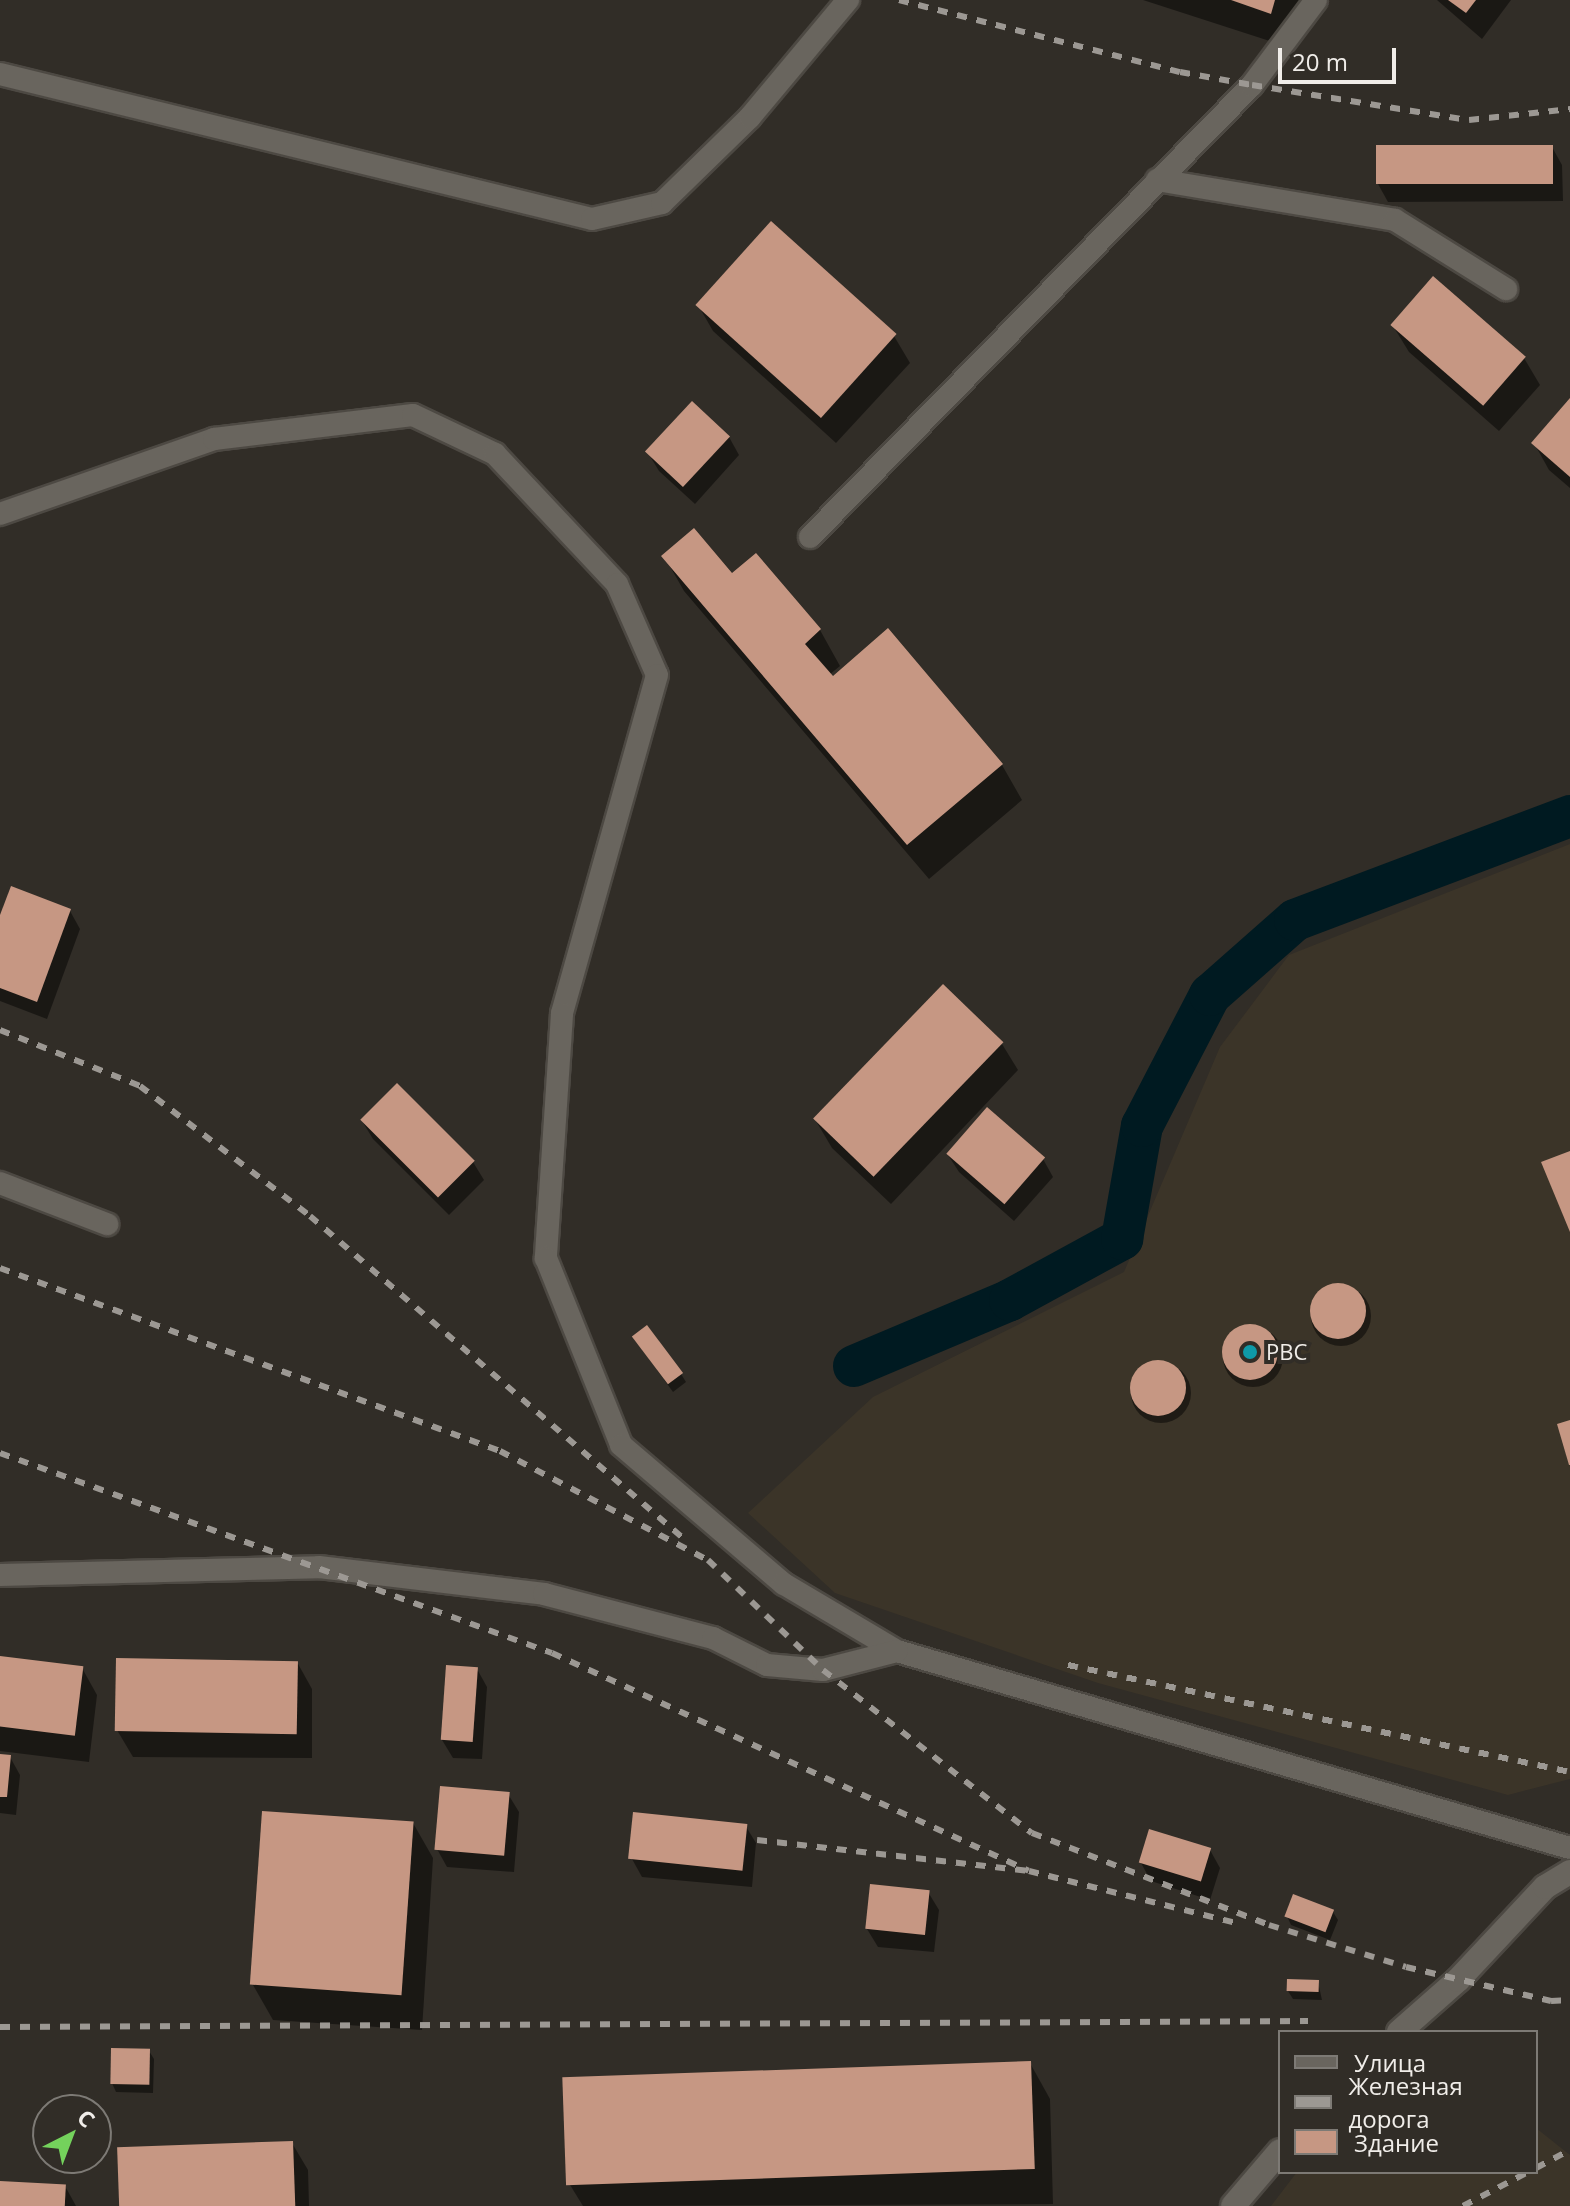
<!DOCTYPE html>
<meta charset="utf-8">
<style>
body{margin:0}
#map{position:relative;width:1570px;height:2206px;overflow:hidden;background:#312d27;font-family:"Open Sans",sans-serif}
div>[style]{position:absolute}
.built>*{inset:0;background:#3b3428}
.shadow>*{inset:0;background:#0007}
.round{border-radius:50%}
.canal>*{height:42px;margin:-21px;padding:0 21px;transform-origin:21px;border-radius:21px;background:#001a21}
.building>*{inset:0;background:#c69783;transform-origin:0 0}
.roads{filter:drop-shadow(2px 0 #4d4943) drop-shadow(-2px 0 #4d4943) drop-shadow(0 2px #4d4943) drop-shadow(0 -2px #4d4943)}
.lane>*{height:22px;margin:-11px;padding:0 11px;transform-origin:11px;border-radius:11px;background:#69655e}
.street>*{height:24px;margin:-12px;padding:0 12px;transform-origin:12px;border-radius:12px;background:#69655e}
.rail>*{height:6px;margin-top:-3px;transform-origin:0;background:repeating-linear-gradient(90deg,#9c9893 0 10px,transparent 0 20px)}
.dots>*{width:22px;height:22px;translate:-50% -50%;box-sizing:border-box;border:4px solid #312d27;border-radius:50%}
span{translate:-50% -50%;white-space:nowrap;text-align:center;line-height:1.15;-webkit-text-stroke:8px #312d27;paint-order:stroke}
.poi-label{font-size:22px;color:#f0ede9}
.left{translate:0 -50%;text-align:left}
.legend{position:absolute;left:1278px;top:2030px;width:260px;height:144px;box-sizing:border-box;background:#312d27;border:2px solid #7d7a75;margin:0;padding:10px 14px;list-style:none;font-size:24px;color:#f0ede9}
.legend li{display:flex;align-items:center;gap:16px;height:40px}
.legend b{width:40px;border:2px solid #7d7a75}
.north{position:absolute;left:32px;top:2094px;width:80px;height:80px;box-sizing:border-box;background:#312d27;border:2px solid #7d7a75;border-radius:50%;rotate:42deg;font-size:22px;font-weight:700;line-height:32px;text-align:center;color:#f0ede9}
.north::after{content:'';display:block;margin:auto;width:28px;height:36px;background:#74d25c;clip-path:polygon(50% 0,100% 100%,50% 72%,0 100%)}
.scale{position:absolute;left:1278px;top:48px;width:118px;height:36px;box-sizing:border-box;border:4px solid #f0ede9;border-top:0;padding-left:10px;font-size:24px;line-height:28px;white-space:nowrap;color:#f0ede9;-webkit-text-stroke:6px #312d27;paint-order:stroke}
</style>
<div id="map">
<div class="built">
<div style="clip-path:polygon(1570px 844px,1570px 1779px,1508px 1795px,1098px 1683px,835px 1593px,748px 1513px,873px 1397px,1124px 1272px,1220px 1047px,1289px 955px)"></div>
<div style="clip-path:polygon(1536px 2128px,1570px 2155px,1570px 2206px,1271px 2206px,1297px 2172px,1536px 2172px)"></div>
</div>
<div class="shadow">
<div style="clip-path:polygon(1143px 0,1306px 0,1291px 48px)"></div>
<div style="clip-path:polygon(1437px 0,1511px 0,1482px 39px)"></div>
<div style="clip-path:polygon(1552px 147px,1562px 165px,1563px 201px,1388px 202px,1378px 184px)"></div>
<div style="clip-path:polygon(698px 305px,894px 336px,910px 363px,836px 443px,713px 331px)"></div>
<div style="clip-path:polygon(1393px 326px,1524px 358px,1540px 385px,1499px 431px,1409px 352px)"></div>
<div style="clip-path:polygon(1570px 401px,1570px 488px,1549px 470px,1534px 443px)"></div>
<div style="clip-path:polygon(729px 437px,739px 455px,695px 504px,659px 471px,648px 453px)"></div>
<div style="clip-path:polygon(664px 556px,732px 576px,756px 556px,820px 630px,840px 666px,829px 675px,1002px 765px,1022px 800px,929px 879px,684px 591px)"></div>
<div style="clip-path:polygon(70px 911px,80px 929px,47px 1019px,0 1001px,0 921px)"></div>
<div style="clip-path:polygon(1002px 1044px,1018px 1070px,891px 1204px,832px 1148px,816px 1121px)"></div>
<div style="clip-path:polygon(362px 1121px,473px 1162px,484px 1180px,449px 1215px,373px 1139px)"></div>
<div style="clip-path:polygon(948px 1155px,1043px 1159px,1053px 1177px,1014px 1221px,959px 1172px)"></div>
<div class="round" style="left:1311px;top:1286px;width:60px;height:60px"></div>
<div class="round" style="left:1223px;top:1327px;width:60px;height:60px"></div>
<div style="clip-path:polygon(639px 1345px,681px 1374px,686px 1382px,673px 1392px)"></div>
<div class="round" style="left:1131px;top:1363px;width:60px;height:60px"></div>
<div style="clip-path:polygon(0 1658px,82px 1668px,97px 1695px,89px 1762px,0 1751px)"></div>
<div style="clip-path:polygon(297px 1662px,312px 1689px,312px 1758px,133px 1757px,117px 1730px)"></div>
<div style="clip-path:polygon(477px 1669px,487px 1687px,482px 1759px,453px 1758px,442px 1740px)"></div>
<div style="clip-path:polygon(0 1756px,10px 1757px,20px 1775px,16px 1815px,0 1813px)"></div>
<div style="clip-path:polygon(508px 1794px,519px 1812px,514px 1872px,447px 1867px,437px 1849px)"></div>
<div style="clip-path:polygon(413px 1823px,433px 1858px,422px 2030px,273px 2020px,253px 1985px)"></div>
<div style="clip-path:polygon(745px 1825px,756px 1843px,752px 1887px,642px 1877px,632px 1859px)"></div>
<div style="clip-path:polygon(1210px 1850px,1220px 1868px,1210px 1900px,1151px 1881px,1141px 1863px)"></div>
<div style="clip-path:polygon(928px 1892px,939px 1910px,934px 1952px,878px 1947px,867px 1929px)"></div>
<div style="clip-path:polygon(1333px 1912px,1338px 1920px,1330px 1940px,1291px 1925px,1287px 1916px)"></div>
<div style="clip-path:polygon(1318px 1982px,1322px 2000px,1293px 1999px,1288px 1991px)"></div>
<div style="clip-path:polygon(149px 2051px,154px 2059px,153px 2093px,116px 2092px,112px 2083px)"></div>
<div style="clip-path:polygon(1030px 2063px,1050px 2099px,1053px 2204px,583px 2206px,567px 2180px)"></div>
<div style="clip-path:polygon(292px 2143px,308px 2170px,309px 2206px,121px 2206px)"></div>
<div style="clip-path:polygon(0 2183px,65px 2186px,76px 2206px,0 2206px)"></div>
</div>
<div class="canal">
<div style="left:854px;top:1366px;width:169px;rotate:-22.9deg"></div>
<div style="left:1010px;top:1300px;width:128px;rotate:-28.6deg"></div>
<div style="left:1122px;top:1239px;width:115px;rotate:-80deg"></div>
<div style="left:1142px;top:1126px;width:148px;rotate:-62.6deg"></div>
<div style="left:1210px;top:995px;width:113px;rotate:-41.4deg"></div>
<div style="left:1295px;top:920px;width:294px;rotate:-20.7deg"></div>
</div>
<div class="building">
<div style="clip-path:polygon(1231px 0,1275px 0,1271px 14px)"></div>
<div style="clip-path:polygon(1448px 0,1476px 0,1466px 13px)"></div>
<div style="left:1553px;top:145px;width:39px;height:177px;rotate:90deg"></div>
<div style="left:771px;top:221px;width:169px;height:113px;rotate:42deg"></div>
<div style="left:1433px;top:276px;width:123px;height:65px;rotate:41deg"></div>
<div style="clip-path:polygon(1570px 398px,1570px 477px,1531px 443px)"></div>
<div style="left:692px;top:401px;width:52px;height:69px;rotate:43deg"></div>
<div style="clip-path:polygon(694px 528px,732px 573px,756px 553px,821px 629px,805px 644px,833px 676px,888px 628px,1003px 764px,907px 845px,661px 556px)"></div>
<div style="clip-path:polygon(11px 886px,71px 909px,37px 1002px,0 988px,0 915px)"></div>
<div style="left:943px;top:984px;width:84px;height:187px;rotate:44deg"></div>
<div style="left:397px;top:1083px;width:110px;height:52px;rotate:45deg"></div>
<div style="left:987px;top:1107px;width:77px;height:62px;rotate:41deg"></div>
<div style="clip-path:polygon(1570px 1151px,1570px 1232px,1541px 1162px)"></div>
<div class="round" style="left:1310px;top:1283px;width:56px;height:56px"></div>
<div class="round" style="left:1222px;top:1324px;width:56px;height:56px"></div>
<div style="left:647px;top:1325px;width:60px;height:19px;rotate:53deg"></div>
<div class="round" style="left:1130px;top:1360px;width:56px;height:56px"></div>
<div style="clip-path:polygon(1570px 1420px,1570px 1465px,1569px 1465px,1557px 1424px)"></div>
<div style="left:0;top:1656px;width:84px;height:70px;rotate:7deg"></div>
<div style="left:116px;top:1658px;width:182px;height:73px;rotate:1deg"></div>
<div style="left:446px;top:1665px;width:32px;height:75px;rotate:4deg"></div>
<div style="clip-path:polygon(0 1754px,11px 1755px,7px 1797px,0 1797px)"></div>
<div style="left:440px;top:1786px;width:70px;height:64px;rotate:5deg"></div>
<div style="left:262px;top:1811px;width:152px;height:174px;rotate:4deg"></div>
<div style="left:633px;top:1812px;width:115px;height:47px;rotate:6deg"></div>
<div style="left:1149px;top:1829px;width:65px;height:35px;rotate:17deg"></div>
<div style="left:870px;top:1884px;width:60px;height:45px;rotate:6deg"></div>
<div style="left:1293px;top:1894px;width:44px;height:24px;rotate:21deg"></div>
<div style="left:1287px;top:1979px;width:32px;height:12px;rotate:2deg"></div>
<div style="left:111px;top:2048px;width:39px;height:36px;rotate:1deg"></div>
<div style="left:1031px;top:2061px;width:108px;height:469px;rotate:88deg"></div>
<div style="left:293px;top:2141px;width:65px;height:176px;rotate:88deg"></div>
<div style="left:0;top:2181px;width:66px;height:25px;rotate:3deg"></div>
</div>
<div class="roads">
<div class="lane">
<div style="left:0;top:74px;width:609px;rotate:13.76deg"></div>
<div style="left:592px;top:219px;width:72px;rotate:-12.9deg"></div>
<div style="left:662px;top:203px;width:123px;rotate:-44.3deg"></div>
<div style="left:750px;top:117px;width:153px;rotate:-50.1deg"></div>
<div style="left:1157px;top:180px;width:241px;rotate:9.5deg"></div>
<div style="left:1395px;top:220px;width:131px;rotate:31.9deg"></div>
<div style="left:0;top:514px;width:227px;rotate:-19.3deg"></div>
<div style="left:214px;top:439px;width:200px;rotate:-6.9deg"></div>
<div style="left:413px;top:415px;width:91px;rotate:25.4deg"></div>
<div style="left:495px;top:454px;width:178px;rotate:46.8deg"></div>
<div style="left:617px;top:584px;width:99px;rotate:66.3deg"></div>
<div style="left:657px;top:675px;width:352px;rotate:105.7deg"></div>
<div style="left:562px;top:1014px;width:245px;rotate:93.8deg"></div>
<div style="left:546px;top:1258px;width:201px;rotate:68.1deg"></div>
<div style="left:621px;top:1445px;width:214px;rotate:40.5deg"></div>
<div style="left:784px;top:1584px;width:131px;rotate:30.7deg"></div>
<div style="left:897px;top:1651px;width:701px;rotate:16.32deg"></div>
<div style="left:810px;top:537px;width:632px;rotate:-45.64deg"></div>
<div style="left:1252px;top:85px;width:106px;rotate:-53deg"></div>
<div style="left:0;top:1183px;width:115px;rotate:21deg"></div>
<div style="left:0;top:1575px;width:319px;rotate:-1.4deg"></div>
<div style="left:319px;top:1567px;width:227px;rotate:6.8deg"></div>
<div style="left:544px;top:1594px;width:175px;rotate:14.6deg"></div>
<div style="left:713px;top:1638px;width:60px;rotate:26.6deg"></div>
<div style="left:767px;top:1665px;width:56px;rotate:5.1deg"></div>
<div style="left:823px;top:1670px;width:76px;rotate:-14.4deg"></div>
</div>
<div class="street">
<div style="left:1399px;top:2032px;width:79px;rotate:-41.4deg"></div>
<div style="left:1458px;top:1980px;width:127px;rotate:-46.9deg"></div>
<div style="left:1545px;top:1887px;width:29px;rotate:-31deg"></div>
<div style="left:1233px;top:2206px;width:72px;rotate:-49.5deg"></div>
</div>
</div>
<div class="rail">
<div style="left:899px;top:0;width:290px;rotate:14.4deg"></div>
<div style="left:1180px;top:72px;width:73px;rotate:10.2deg"></div>
<div style="left:1252px;top:85px;width:220px;rotate:9.2deg"></div>
<div style="left:1469px;top:120px;width:102px;rotate:-6.2deg"></div>
<div style="left:0;top:1030px;width:151px;rotate:21.8deg"></div>
<div style="left:140px;top:1086px;width:214px;rotate:37.4deg"></div>
<div style="left:310px;top:1216px;width:498px;rotate:40.8deg"></div>
<div style="left:0;top:1268px;width:532px;rotate:20.1deg"></div>
<div style="left:500px;top:1451px;width:235px;rotate:27.7deg"></div>
<div style="left:708px;top:1560px;width:159px;rotate:43.7deg"></div>
<div style="left:823px;top:1670px;width:265px;rotate:38deg"></div>
<div style="left:1032px;top:1833px;width:254px;rotate:21.2deg"></div>
<div style="left:1269px;top:1925px;width:143px;rotate:17deg"></div>
<div style="left:1406px;top:1967px;width:149px;rotate:13.2deg"></div>
<div style="left:1551px;top:2001px;width:19px;rotate:-3deg"></div>
<div style="left:0;top:1453px;width:587px;rotate:19.92deg"></div>
<div style="left:552px;top:1653px;width:524px;rotate:24.56deg"></div>
<div style="left:1068px;top:1665px;width:513px;rotate:12.03deg"></div>
<div style="left:757px;top:1840px;width:274px;rotate:6.5deg"></div>
<div style="left:1029px;top:1871px;width:213px;rotate:14.1deg"></div>
<div style="left:0;top:2027px;width:1308px;rotate:-0.26deg"></div>
<div style="left:1536px;top:2168px;width:38px;rotate:-28deg"></div>
<div style="left:1463px;top:2206px;width:73px;rotate:-27.6deg"></div>
</div>
<div class="dots">
<div style="left:1250px;top:1352px;background:#0f9aa8"></div>
</div>
<div class="poi-label">
<span class="left" style="left:1266px;top:1352px">РВС</span>
</div>
<ul class="legend">
<li><b style="height:10px;background:#69655e"></b>Улица</li>
<li><b style="height:10px;background:#9c9893"></b>Железная дорога</li>
<li><b style="height:22px;background:#c69783"></b>Здание</li>
</ul>
<div class="north">С</div>
<div class="scale">20 m</div>
</div>
